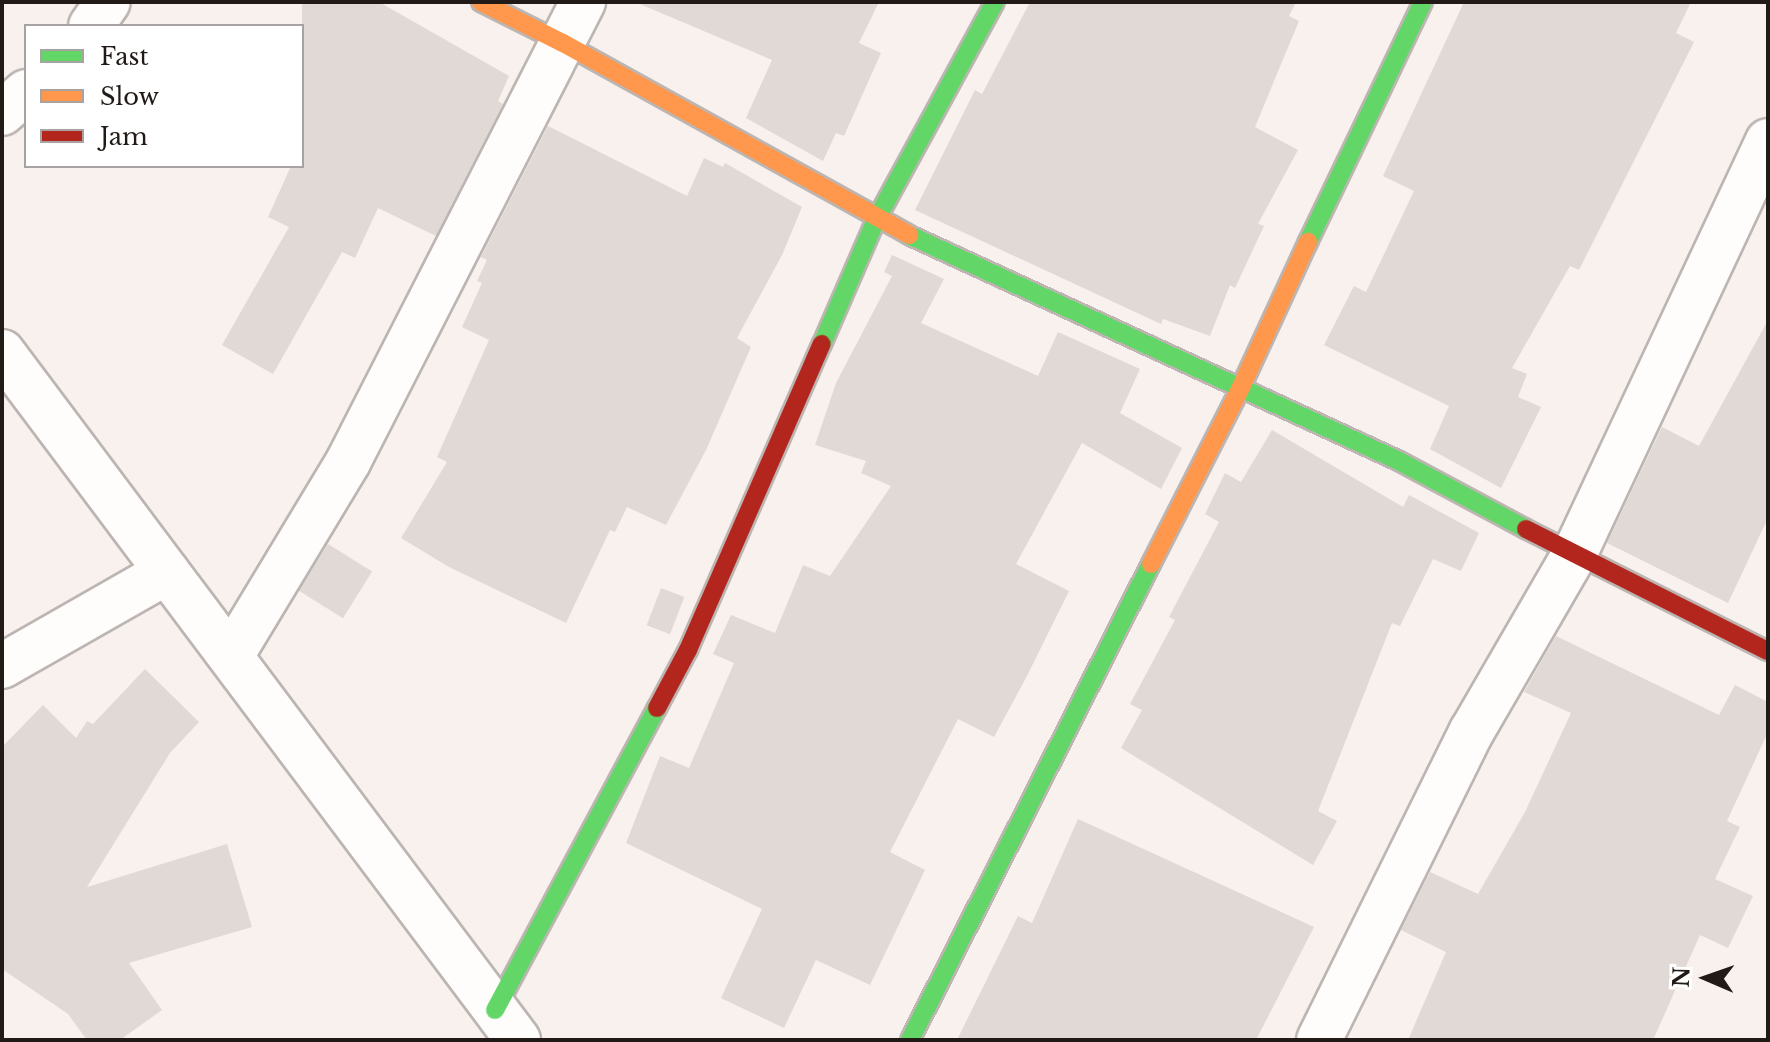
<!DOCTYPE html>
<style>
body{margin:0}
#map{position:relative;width:1770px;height:1042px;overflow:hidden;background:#f9f1ee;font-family:"Libre Baskerville",serif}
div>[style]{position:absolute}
.building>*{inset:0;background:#e0d9d6;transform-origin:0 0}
.roads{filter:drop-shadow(2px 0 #bcb5b2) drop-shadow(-2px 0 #bcb5b2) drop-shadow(0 2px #bcb5b2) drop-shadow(0 -2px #bcb5b2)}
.street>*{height:44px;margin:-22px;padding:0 22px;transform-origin:22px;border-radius:22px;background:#fefdfc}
.fast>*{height:18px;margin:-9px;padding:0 9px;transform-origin:9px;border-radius:9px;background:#63d668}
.slow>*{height:18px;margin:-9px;padding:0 9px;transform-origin:9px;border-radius:9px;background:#ff974d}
.jam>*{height:18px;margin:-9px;padding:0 9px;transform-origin:9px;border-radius:9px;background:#b3261e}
span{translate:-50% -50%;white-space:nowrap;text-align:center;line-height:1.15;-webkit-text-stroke:7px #fff;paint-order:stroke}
.frame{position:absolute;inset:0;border:4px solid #211a16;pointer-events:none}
.legend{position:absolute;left:24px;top:24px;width:280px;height:144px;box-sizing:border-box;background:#fff;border:2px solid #a6a3a2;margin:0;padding:10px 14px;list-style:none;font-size:24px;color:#211a16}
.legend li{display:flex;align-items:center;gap:16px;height:40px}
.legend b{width:40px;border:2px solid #a6a3a2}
.north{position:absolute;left:1666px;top:938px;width:80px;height:80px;-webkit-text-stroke:6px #fff;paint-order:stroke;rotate:272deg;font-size:22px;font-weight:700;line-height:32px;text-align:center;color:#211a16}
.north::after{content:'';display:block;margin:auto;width:28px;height:36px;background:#211a16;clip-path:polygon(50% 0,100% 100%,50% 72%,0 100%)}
</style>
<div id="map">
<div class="building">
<div style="clip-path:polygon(302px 2px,379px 2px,509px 76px,498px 101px,503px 104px,436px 236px,378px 208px,355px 258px,342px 252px,273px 374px,222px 345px,289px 227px,268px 217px,291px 166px,302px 166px)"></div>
<div style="clip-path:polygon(635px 2px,879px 2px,859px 43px,881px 53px,844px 136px,836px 133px,823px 161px,746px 118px,772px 60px)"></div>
<div style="clip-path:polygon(1030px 2px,1296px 2px,1289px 16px,1299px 21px,1255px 127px,1298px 150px,1258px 224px,1264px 226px,1235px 288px,1230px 285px,1210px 336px,1163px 319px,1161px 324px,915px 210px,975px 90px,982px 94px)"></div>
<div style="clip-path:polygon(1464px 2px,1691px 2px,1676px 33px,1694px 42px,1579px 270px,1570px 266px,1512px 368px,1527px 374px,1518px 397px,1541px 407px,1501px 488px,1430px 449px,1449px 406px,1324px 345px,1354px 286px,1366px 292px,1414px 191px,1383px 176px)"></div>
<div style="clip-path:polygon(548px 126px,687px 196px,704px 158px,723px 167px,725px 163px,802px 207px,782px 255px,737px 338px,751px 347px,706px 450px,666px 525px,627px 507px,615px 532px,610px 530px,566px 623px,449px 567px,401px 538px,447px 462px,437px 457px,489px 340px,462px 327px,482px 283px,477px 281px,487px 260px,481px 257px)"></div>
<div style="clip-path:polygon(892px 255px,944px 279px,921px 323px,1038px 376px,1058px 332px,1140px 369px,1120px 413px,1182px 448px,1161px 489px,1082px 443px,1016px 564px,1069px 591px,1027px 676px,994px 737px,958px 719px,890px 852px,925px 870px,870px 985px,816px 960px,784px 1028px,721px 998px,762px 909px,626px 843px,660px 756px,689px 768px,734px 663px,713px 654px,731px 615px,775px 633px,803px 565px,830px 576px,891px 486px,861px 473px,866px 461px,815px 445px,836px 383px,892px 276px,884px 272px)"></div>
<div style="clip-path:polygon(1768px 320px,1768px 518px,1728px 603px,1607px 543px,1662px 427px,1699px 446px)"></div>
<div style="clip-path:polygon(1272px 430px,1403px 507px,1409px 495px,1479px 533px,1461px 571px,1433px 559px,1400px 626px,1392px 623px,1318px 811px,1337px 821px,1313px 865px,1121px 748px,1142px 710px,1130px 704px,1175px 620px,1169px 617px,1219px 522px,1205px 514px,1225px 473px,1241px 482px)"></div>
<div style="left:328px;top:544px;width:52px;height:55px;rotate:32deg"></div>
<div style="left:661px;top:588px;width:25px;height:40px;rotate:21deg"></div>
<div style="clip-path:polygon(1556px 636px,1719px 715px,1735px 685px,1768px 702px,1768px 732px,1727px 821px,1740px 827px,1715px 879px,1753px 896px,1728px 948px,1700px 935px,1653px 1040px,1408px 1040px,1446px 952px,1401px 930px,1430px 872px,1478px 894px,1525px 812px,1571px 713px,1524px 692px)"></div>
<div style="clip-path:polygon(145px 669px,199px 722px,170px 753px,87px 887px,227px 844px,252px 927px,129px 963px,162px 1010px,120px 1040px,87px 1040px,68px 1014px,2px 969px,2px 747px,43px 705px,76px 738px,87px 721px,93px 724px)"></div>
<div style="clip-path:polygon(1078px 819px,1314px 927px,1256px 1040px,957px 1040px,1018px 916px,1032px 923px)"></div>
</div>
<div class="roads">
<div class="street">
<div style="left:91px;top:26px;width:29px;rotate:-55deg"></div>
<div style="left:2px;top:113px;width:32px;rotate:-41deg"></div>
<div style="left:2px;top:352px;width:860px;rotate:53.13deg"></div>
<div style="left:231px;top:656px;width:227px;rotate:-58.9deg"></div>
<div style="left:348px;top:462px;width:517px;rotate:-62.94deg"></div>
<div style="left:2px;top:666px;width:190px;rotate:-29.7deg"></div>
<div style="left:1319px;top:1040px;width:345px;rotate:-63.7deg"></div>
<div style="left:1472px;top:731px;width:203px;rotate:-59.9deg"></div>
<div style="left:1574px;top:555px;width:457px;rotate:-64.9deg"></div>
</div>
<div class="fast">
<div style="left:909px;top:235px;width:540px;rotate:24.76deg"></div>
<div style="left:1399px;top:461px;width:144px;rotate:28.2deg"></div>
<div style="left:1308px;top:242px;width:266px;rotate:-64.4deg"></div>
<div style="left:822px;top:344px;width:135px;rotate:-66.5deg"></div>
<div style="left:876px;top:220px;width:248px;rotate:-61.4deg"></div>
<div style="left:495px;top:1010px;width:343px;rotate:-61.8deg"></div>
<div style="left:910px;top:1040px;width:534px;rotate:-63.15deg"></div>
</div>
<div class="slow">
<div style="left:481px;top:2px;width:92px;rotate:26.6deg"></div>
<div style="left:563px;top:43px;width:396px;rotate:29deg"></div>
<div style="left:1151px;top:564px;width:199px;rotate:-63deg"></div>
<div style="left:1241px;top:387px;width:160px;rotate:-65.2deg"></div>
</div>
<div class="jam">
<div style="left:1526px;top:529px;width:271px;rotate:26.8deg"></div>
<div style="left:657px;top:708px;width:66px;rotate:-61.9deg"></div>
<div style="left:688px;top:650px;width:334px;rotate:-66.4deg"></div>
</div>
</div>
<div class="frame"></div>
<ul class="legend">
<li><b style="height:10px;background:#63d668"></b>Fast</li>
<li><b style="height:10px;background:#ff974d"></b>Slow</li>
<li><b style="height:10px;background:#b3261e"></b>Jam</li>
</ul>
<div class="north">N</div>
</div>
